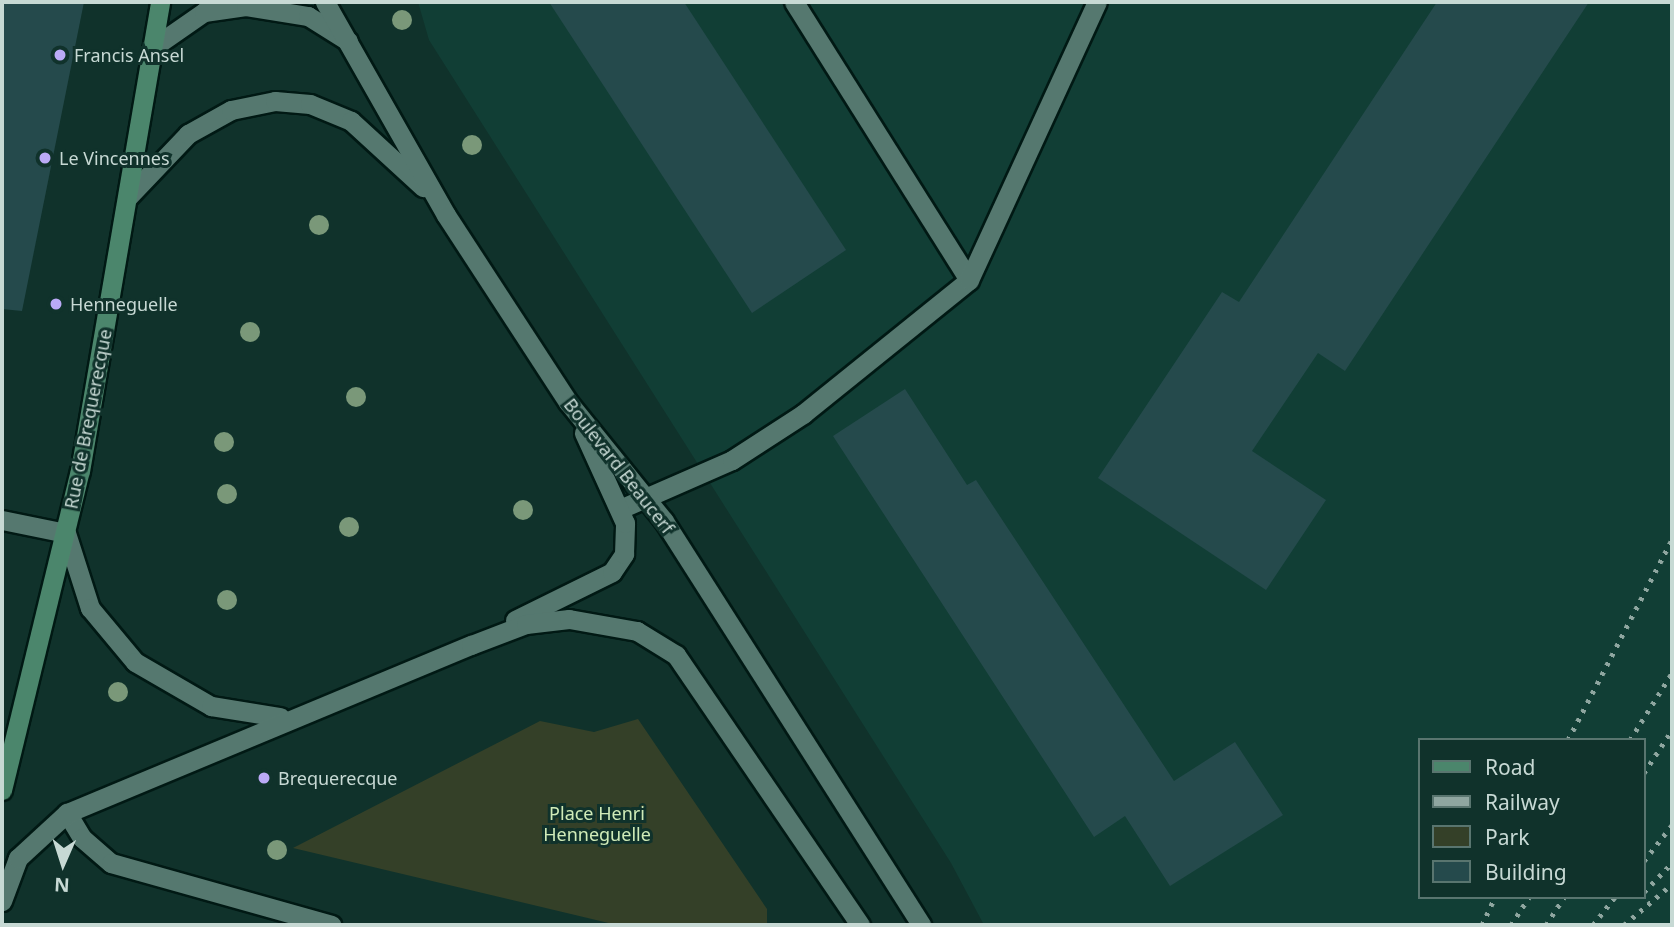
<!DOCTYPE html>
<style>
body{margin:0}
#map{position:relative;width:1674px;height:927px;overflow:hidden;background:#10322b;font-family:"Noto Sans",sans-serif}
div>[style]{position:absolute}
.built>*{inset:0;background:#113e35}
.green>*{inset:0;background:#344028}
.building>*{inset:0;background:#254a4c}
.roads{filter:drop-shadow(2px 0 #011914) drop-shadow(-2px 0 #011914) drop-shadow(0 2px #011914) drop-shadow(0 -2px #011914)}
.service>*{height:19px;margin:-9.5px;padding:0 9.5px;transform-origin:9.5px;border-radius:9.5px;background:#55786f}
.minor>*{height:19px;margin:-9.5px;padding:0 9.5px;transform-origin:9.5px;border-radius:9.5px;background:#55786f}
.tertiary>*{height:19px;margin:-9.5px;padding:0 9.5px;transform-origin:9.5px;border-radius:9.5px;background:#55786f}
.secondary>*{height:19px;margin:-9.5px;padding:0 9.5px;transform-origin:9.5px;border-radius:9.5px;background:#4b866c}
.rail>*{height:5px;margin-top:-2.5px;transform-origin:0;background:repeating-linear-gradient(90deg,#8fa6a0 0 3.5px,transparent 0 10.5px)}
.trees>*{width:20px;height:20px;margin:-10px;border-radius:50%;background:#7a9879}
.dots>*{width:19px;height:19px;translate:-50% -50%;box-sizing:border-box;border:4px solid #10322b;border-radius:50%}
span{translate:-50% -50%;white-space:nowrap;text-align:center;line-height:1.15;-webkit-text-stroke:6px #10322b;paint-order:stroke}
.poi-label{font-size:18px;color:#c7d9d4}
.left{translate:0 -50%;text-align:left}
.street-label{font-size:18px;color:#c7d9d4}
.park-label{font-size:18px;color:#d0ebb8}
.frame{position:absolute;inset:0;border:4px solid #c7d9d4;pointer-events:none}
.legend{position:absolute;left:1418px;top:738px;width:228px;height:161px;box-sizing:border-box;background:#10322b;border:2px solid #59756f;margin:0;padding:9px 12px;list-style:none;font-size:21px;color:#c7d9d4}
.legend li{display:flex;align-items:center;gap:14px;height:35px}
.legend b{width:35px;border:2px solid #59756f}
.north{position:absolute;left:28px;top:829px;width:70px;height:70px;-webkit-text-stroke:5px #10322b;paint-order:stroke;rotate:183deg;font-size:19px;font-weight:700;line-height:28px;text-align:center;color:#c7d9d4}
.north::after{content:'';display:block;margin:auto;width:24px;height:32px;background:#c7d9d4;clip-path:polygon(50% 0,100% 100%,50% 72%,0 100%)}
</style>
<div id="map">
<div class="built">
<div style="clip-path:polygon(evenodd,418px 2px,1672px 2px,1672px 925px,984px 925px,951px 863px,429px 40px,418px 2px,1420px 740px,1644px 740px,1644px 897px,1420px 897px,1420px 740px)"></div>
</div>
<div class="green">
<div style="clip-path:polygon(638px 719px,767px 909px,767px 925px,617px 925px,293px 848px,540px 721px,594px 732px)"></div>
</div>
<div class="building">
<div style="clip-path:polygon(2px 2px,84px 2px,22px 311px,2px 309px)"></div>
<div style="clip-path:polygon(549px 2px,684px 2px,846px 250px,752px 313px)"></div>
<div style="clip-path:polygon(1437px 2px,1589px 2px,1345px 371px,1318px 353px,1252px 451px,1326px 500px,1266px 590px,1098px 478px,1222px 292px,1239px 302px)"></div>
<div style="clip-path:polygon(905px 389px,967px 485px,976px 480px,1174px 781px,1235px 742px,1283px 815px,1170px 886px,1125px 816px,1094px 837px,833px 436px)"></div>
</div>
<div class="roads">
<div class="service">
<div style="left:794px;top:2px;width:328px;rotate:57.8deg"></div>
<div style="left:155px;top:46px;width:60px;rotate:-34.8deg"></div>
<div style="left:204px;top:12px;width:42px;rotate:-8.1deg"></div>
<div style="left:246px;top:6px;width:63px;rotate:9.2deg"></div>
<div style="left:308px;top:16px;width:47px;rotate:32deg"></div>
<div style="left:620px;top:509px;width:122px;rotate:-23.6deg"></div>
<div style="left:732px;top:460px;width:85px;rotate:-32.9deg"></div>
<div style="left:803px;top:414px;width:213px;rotate:-38.9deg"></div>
<div style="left:969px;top:280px;width:306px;rotate:-65.3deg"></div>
<div style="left:67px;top:813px;width:29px;rotate:59deg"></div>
<div style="left:82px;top:838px;width:38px;rotate:41deg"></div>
<div style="left:111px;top:863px;width:229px;rotate:15.7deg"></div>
</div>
<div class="minor">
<div style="left:129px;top:196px;width:86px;rotate:-46.4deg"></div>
<div style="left:188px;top:134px;width:49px;rotate:-29.2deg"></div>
<div style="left:231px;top:110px;width:45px;rotate:-11.6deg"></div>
<div style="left:275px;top:101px;width:35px;rotate:5deg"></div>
<div style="left:310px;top:104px;width:44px;rotate:22.5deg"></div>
<div style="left:351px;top:121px;width:98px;rotate:42.5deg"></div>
<div style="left:2px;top:520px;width:65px;rotate:11.5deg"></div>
</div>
<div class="tertiary">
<div style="left:325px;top:2px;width:245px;rotate:60.4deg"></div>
<div style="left:446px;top:215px;width:223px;rotate:56.9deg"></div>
<div style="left:568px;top:402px;width:153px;rotate:51.1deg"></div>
<div style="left:664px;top:521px;width:479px;rotate:57.5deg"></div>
<div style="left:66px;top:533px;width:79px;rotate:72.3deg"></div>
<div style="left:90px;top:608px;width:70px;rotate:50.2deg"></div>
<div style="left:135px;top:662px;width:88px;rotate:30.1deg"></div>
<div style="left:211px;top:706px;width:70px;rotate:9.1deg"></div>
<div style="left:515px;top:620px;width:108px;rotate:-26.3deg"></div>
<div style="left:612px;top:572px;width:22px;rotate:-56deg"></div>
<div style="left:624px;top:554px;width:31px;rotate:-88deg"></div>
<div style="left:625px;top:523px;width:99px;rotate:-114.5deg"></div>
<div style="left:2px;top:901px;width:46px;rotate:-69.6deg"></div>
<div style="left:18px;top:858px;width:67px;rotate:-42.6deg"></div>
<div style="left:67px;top:813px;width:438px;rotate:-22.6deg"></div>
<div style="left:471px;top:645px;width:59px;rotate:-20.9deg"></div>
<div style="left:526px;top:624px;width:43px;rotate:-6.6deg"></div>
<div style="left:569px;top:619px;width:69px;rotate:10deg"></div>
<div style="left:637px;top:631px;width:46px;rotate:31.6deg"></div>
<div style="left:676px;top:655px;width:327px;rotate:55.7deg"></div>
</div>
<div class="secondary">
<div style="left:2px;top:790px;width:328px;rotate:-76.3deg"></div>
<div style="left:80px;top:471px;width:476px;rotate:-80.3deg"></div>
</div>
</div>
<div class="rail">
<div style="left:1568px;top:740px;width:226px;rotate:-62.6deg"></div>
<div style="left:1630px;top:740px;width:79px;rotate:-57.9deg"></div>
<div style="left:1644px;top:773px;width:51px;rotate:-56.9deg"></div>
<div style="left:1644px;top:861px;width:46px;rotate:-52.1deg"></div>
<div style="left:1644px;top:892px;width:40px;rotate:-46deg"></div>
<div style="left:1482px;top:925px;width:31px;rotate:-65deg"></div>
<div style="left:1511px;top:925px;width:33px;rotate:-57deg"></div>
<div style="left:1546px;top:925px;width:33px;rotate:-57deg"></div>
<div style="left:1593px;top:925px;width:36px;rotate:-52deg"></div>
<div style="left:1624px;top:925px;width:63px;rotate:-40.5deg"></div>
</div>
<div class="trees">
<div style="left:402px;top:20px"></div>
<div style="left:472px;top:145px"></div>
<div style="left:319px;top:225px"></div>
<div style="left:250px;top:332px"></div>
<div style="left:356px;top:397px"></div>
<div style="left:224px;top:442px"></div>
<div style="left:227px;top:494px"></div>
<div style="left:523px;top:510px"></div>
<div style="left:349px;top:527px"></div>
<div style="left:227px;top:600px"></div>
<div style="left:118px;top:692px"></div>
<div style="left:277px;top:850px"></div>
</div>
<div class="dots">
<div style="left:60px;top:55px;background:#bbaaf6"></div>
<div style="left:45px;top:158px;background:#bbaaf6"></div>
<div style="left:56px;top:304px;background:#bbaaf6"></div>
<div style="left:264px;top:778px;background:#bbaaf6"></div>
</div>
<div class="poi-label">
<span class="left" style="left:74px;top:55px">Francis Ansel</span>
<span class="left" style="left:59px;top:158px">Le Vincennes</span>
<span class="left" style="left:70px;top:304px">Henneguelle</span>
<span class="left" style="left:278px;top:778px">Brequerecque</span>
</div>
<div class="street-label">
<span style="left:88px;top:419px;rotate:-79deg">Rue de Brequerecque</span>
<span style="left:619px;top:466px;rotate:52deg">Boulevard Beaucerf</span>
</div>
<div class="park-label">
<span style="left:597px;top:824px">Place Henri<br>Henneguelle</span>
</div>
<div class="frame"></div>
<ul class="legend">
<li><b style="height:9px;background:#4b866c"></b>Road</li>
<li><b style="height:9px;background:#8fa6a0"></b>Railway</li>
<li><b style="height:19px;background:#344028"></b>Park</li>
<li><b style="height:19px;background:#254a4c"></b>Building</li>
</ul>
<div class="north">N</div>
</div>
